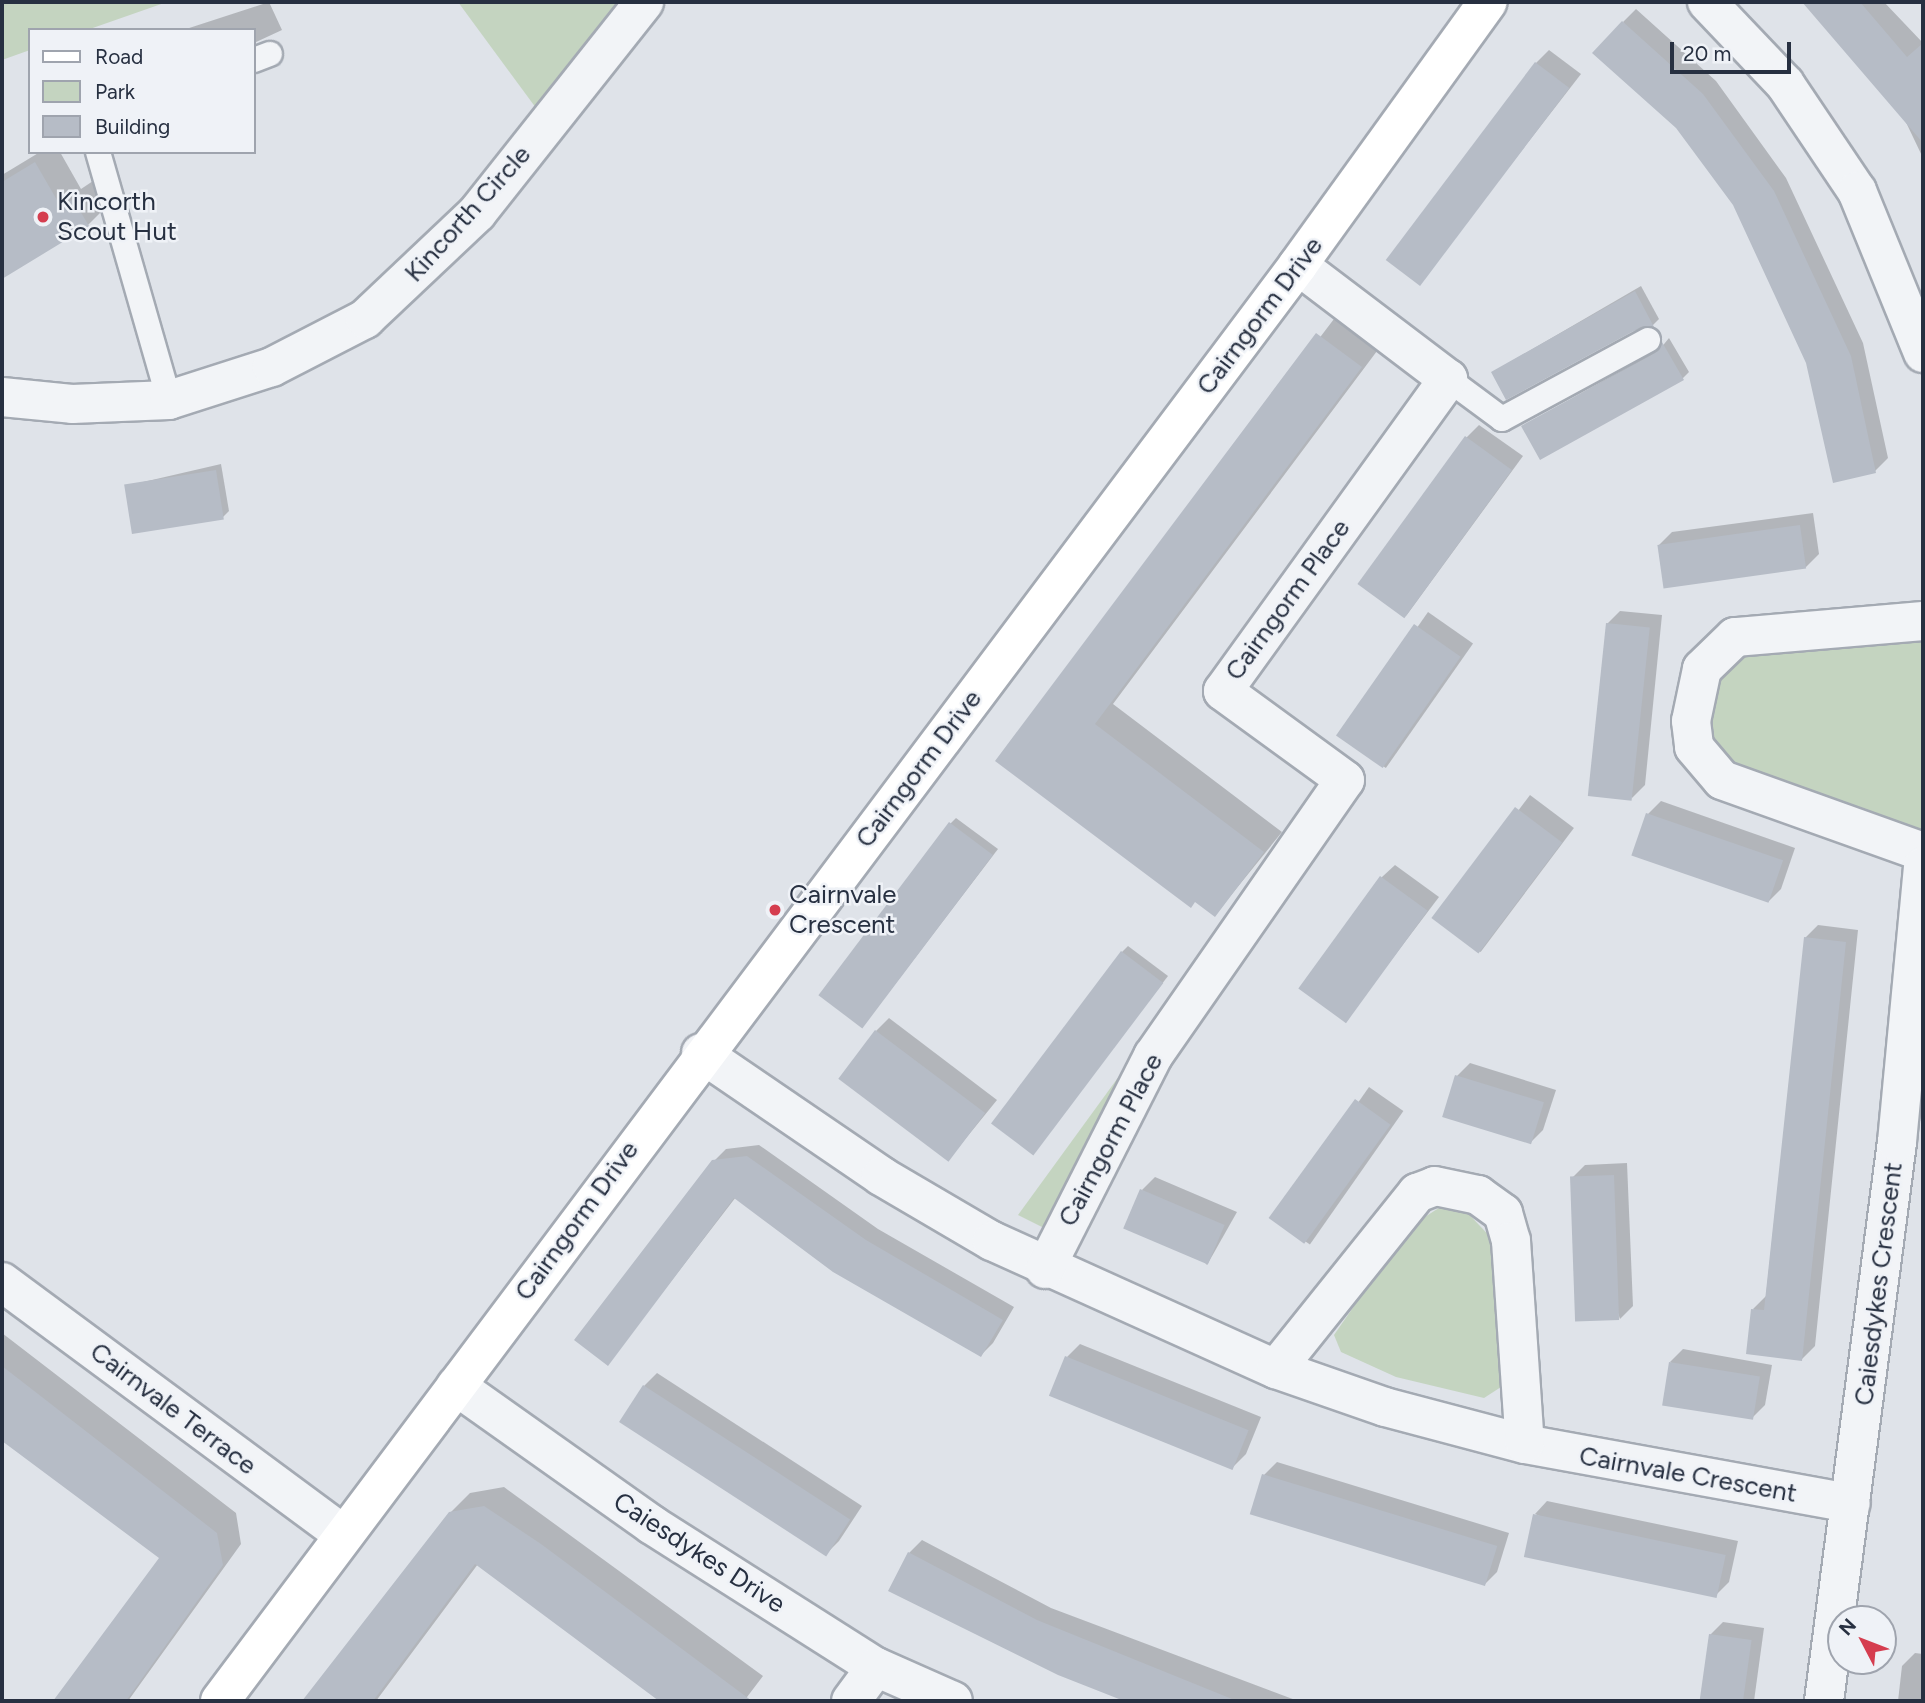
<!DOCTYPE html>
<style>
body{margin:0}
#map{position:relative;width:1925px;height:1703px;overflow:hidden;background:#dfe3e9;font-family:Figtree,sans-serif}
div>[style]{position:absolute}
.green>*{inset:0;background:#c4d4c0}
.shadow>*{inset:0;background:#0003;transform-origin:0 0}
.building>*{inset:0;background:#b6bcc6;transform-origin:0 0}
.roads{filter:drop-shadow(2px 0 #a4aab3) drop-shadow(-2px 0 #a4aab3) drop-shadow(0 2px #a4aab3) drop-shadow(0 -2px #a4aab3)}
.lane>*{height:24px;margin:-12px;padding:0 12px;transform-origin:12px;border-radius:12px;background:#f2f4f7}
.street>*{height:38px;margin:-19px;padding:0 19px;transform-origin:19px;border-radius:19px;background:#f2f4f7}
.secondary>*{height:38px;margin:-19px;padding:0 19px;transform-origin:19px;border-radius:19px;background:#fff}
.dots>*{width:19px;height:19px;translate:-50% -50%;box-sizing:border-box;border:4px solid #eff2f7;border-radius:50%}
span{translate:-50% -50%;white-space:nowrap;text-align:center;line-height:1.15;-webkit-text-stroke:5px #eff2f7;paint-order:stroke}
.poi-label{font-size:26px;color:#273041}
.left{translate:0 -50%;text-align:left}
.street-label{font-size:26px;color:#273041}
.frame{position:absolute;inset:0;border:4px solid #273041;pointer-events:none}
.legend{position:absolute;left:28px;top:28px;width:228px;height:126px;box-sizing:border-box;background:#eff2f7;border:2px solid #9fa4ae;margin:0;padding:9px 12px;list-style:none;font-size:21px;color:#273041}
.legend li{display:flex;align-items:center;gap:14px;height:35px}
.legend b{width:35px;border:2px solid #9fa4ae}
.north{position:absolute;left:1827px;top:1605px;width:70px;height:70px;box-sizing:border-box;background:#eff2f7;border:2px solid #9fa4ae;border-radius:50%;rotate:312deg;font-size:19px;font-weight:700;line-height:28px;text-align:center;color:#273041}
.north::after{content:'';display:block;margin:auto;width:24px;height:32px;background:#d53d4f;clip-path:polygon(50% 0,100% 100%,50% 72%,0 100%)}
.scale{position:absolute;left:1670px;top:42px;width:121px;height:32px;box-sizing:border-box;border:4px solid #273041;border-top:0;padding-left:9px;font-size:21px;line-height:24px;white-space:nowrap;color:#273041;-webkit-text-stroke:5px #eff2f7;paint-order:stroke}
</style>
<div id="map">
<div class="green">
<div style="clip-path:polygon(2px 2px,167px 2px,87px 30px,30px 30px,30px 50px,2px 60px)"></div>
<div style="clip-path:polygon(458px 2px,618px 2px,536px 108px)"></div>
<div style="clip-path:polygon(1923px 621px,1923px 852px,1705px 767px,1716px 649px)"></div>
<div style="clip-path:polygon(1125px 1068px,1048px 1230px,1018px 1215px)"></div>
<div style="clip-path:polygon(1442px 1206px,1465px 1210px,1496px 1243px,1501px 1387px,1484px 1398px,1396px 1377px,1341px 1352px,1334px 1335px,1409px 1227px)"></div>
</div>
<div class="shadow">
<div style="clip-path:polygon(269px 2px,282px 30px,254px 43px,254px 30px,183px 30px)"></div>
<div style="clip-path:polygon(1804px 2px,1884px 2px,1923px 43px,1923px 158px,1903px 116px)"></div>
<div style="clip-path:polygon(1636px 9px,1716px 81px,1786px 178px,1863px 343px,1888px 458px,1875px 471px,1808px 362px,1734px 204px,1623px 22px)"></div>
<div style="clip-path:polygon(1549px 50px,1581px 74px,1419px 283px,1536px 63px)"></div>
<div style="clip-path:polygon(40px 152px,60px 152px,81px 189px,93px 181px,108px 205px,88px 225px,2px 277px,2px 175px)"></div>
<div style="clip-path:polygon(1641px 286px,1659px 319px,1653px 325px,1493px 372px)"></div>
<div style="clip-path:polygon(1337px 315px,1380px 347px,1113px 704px,1282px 832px,1215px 915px,998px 760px)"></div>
<div style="clip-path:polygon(1669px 338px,1689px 372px,1683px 378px,1523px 426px,1660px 349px)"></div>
<div style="clip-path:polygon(1479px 425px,1523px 456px,1406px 616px,1466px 438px)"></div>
<div style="clip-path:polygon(221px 464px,229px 511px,223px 517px,126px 486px)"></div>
<div style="clip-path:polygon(1813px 513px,1819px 554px,1806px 567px,1659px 545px,1672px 532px)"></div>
<div style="clip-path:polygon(1620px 611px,1662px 615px,1645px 785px,1632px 798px,1607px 624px)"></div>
<div style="left:1428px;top:612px;width:55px;height:152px;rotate:35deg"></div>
<div style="left:1530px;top:795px;width:55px;height:155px;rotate:37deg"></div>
<div style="clip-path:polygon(1661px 801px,1795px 848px,1781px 889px,1768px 902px,1648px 814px)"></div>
<div style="clip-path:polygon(956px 818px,998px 849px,863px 1026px,950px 824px)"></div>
<div style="clip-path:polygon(1395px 865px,1439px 897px,1345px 1021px,1382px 877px)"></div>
<div style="clip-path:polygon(1818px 925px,1858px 930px,1815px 1346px,1802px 1359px,1753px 1309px,1766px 1296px,1805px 938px)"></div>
<div style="clip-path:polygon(1128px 946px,1168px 976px,1038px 1146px,1122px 952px)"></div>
<div style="clip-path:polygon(889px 1018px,997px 1100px,949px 1159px,876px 1031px)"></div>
<div style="clip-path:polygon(1470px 1063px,1556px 1090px,1543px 1130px,1530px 1143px,1457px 1076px)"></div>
<div style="left:1369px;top:1087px;width:42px;height:163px;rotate:35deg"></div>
<div style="clip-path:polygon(759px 1145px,878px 1229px,1014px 1307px,993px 1343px,981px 1355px,736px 1197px,608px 1363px,713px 1162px,726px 1149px)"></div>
<div style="clip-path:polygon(1627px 1163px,1633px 1306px,1620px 1319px,1572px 1178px,1585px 1165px)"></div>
<div style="clip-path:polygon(1155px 1177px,1237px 1212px,1207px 1265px,1142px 1190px)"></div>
<div style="clip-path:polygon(2px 1333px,236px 1513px,241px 1544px,128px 1701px,56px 1701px,162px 1558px,2px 1438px)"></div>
<div style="clip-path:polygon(1080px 1344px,1261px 1417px,1246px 1454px,1233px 1467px,1067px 1357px)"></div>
<div style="clip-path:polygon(1683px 1349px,1772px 1365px,1765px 1405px,1752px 1418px,1670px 1362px)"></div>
<div style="clip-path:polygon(657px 1373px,862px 1506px,839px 1541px,826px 1554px,644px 1386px)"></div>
<div style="clip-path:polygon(1277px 1462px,1509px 1533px,1497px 1572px,1484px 1585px,1264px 1475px)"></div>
<div style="clip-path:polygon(504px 1487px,763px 1676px,744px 1701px,661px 1701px,478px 1564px,376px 1701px,306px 1701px,450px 1513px,470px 1493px)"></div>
<div style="clip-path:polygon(1547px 1501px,1738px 1541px,1729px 1582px,1716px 1595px,1535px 1514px)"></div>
<div style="clip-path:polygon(922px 1540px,1051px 1608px,1298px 1701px,1129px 1701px,1058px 1673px,909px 1553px)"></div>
<div style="clip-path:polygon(1723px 1622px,1764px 1628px,1754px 1701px,1701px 1701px,1710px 1635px)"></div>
<div style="clip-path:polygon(1915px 1653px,1923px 1654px,1923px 1701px,1898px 1701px,1902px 1666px)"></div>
</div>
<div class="building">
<div style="clip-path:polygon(1802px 2px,1860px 2px,1907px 57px,1923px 43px,1923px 143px)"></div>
<div style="clip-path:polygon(1622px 21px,1703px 94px,1774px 191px,1851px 356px,1876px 473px,1833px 483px,1806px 363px,1733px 205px,1676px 128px,1592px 53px)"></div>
<div style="left:1535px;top:62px;width:43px;height:248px;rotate:37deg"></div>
<div style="clip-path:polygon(35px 162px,61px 207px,73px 199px,89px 226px,2px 279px,2px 182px)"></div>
<div style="clip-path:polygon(1635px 291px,1654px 327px,1641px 327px,1506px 400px,1491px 372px)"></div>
<div style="clip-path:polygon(1316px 333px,1362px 367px,1095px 724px,1264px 852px,1215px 917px,1195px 902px,1191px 908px,995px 761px)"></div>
<div style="clip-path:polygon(1662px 342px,1684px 380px,1540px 460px,1521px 426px,1655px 353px)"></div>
<div style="left:1465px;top:436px;width:58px;height:183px;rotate:36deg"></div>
<div style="left:216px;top:470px;width:50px;height:93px;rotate:81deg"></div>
<div style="left:1800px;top:525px;width:44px;height:144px;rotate:82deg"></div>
<div style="left:1606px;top:623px;width:44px;height:174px;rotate:6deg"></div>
<div style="left:1414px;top:624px;width:57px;height:136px;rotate:35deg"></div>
<div style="left:1515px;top:807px;width:59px;height:139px;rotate:37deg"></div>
<div style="left:1646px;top:813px;width:145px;height:45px;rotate:19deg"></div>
<div style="left:949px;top:822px;width:55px;height:217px;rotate:37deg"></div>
<div style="left:1380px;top:876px;width:59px;height:139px;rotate:36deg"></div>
<div style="clip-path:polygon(1804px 937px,1846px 942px,1802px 1361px,1746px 1354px,1751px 1309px,1764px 1310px)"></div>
<div style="left:1121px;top:951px;width:53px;height:216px;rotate:37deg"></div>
<div style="left:875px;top:1030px;width:138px;height:61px;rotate:37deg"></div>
<div style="left:1455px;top:1075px;width:93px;height:44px;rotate:17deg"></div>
<div style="left:1355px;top:1099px;width:44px;height:147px;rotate:36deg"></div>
<div style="clip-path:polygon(747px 1156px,866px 1240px,1003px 1320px,981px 1357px,833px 1272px,734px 1198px,608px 1366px,574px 1340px,712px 1160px)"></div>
<div style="left:1614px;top:1175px;width:145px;height:44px;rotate:88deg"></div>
<div style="left:1140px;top:1189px;width:92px;height:43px;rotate:23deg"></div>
<div style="left:1065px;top:1356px;width:198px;height:43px;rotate:22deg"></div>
<div style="left:1669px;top:1362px;width:92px;height:44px;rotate:9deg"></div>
<div style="clip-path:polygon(2px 1366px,217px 1533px,223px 1565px,126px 1701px,53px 1701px,159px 1558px,2px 1441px)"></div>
<div style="left:643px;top:1385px;width:247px;height:44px;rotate:33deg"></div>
<div style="left:1262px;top:1474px;width:246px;height:42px;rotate:17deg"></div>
<div style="clip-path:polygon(484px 1506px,541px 1544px,752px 1701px,659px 1701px,475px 1564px,373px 1701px,302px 1701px,449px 1512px)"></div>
<div style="left:1533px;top:1514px;width:197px;height:44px;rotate:12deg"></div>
<div style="clip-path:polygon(908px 1552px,1037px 1620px,1237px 1701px,1124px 1701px,1058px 1675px,888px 1591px)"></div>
<div style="left:1709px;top:1634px;width:43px;height:68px;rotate:8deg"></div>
</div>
<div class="roads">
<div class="lane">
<div style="left:254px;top:60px;width:17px;rotate:-21deg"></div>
<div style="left:98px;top:152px;width:258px;rotate:74deg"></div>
<div style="left:1448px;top:379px;width:67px;rotate:36.5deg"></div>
<div style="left:1502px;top:419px;width:166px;rotate:-28.4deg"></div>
</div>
<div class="street">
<div style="left:1707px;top:2px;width:113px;rotate:46.4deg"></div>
<div style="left:1785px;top:84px;width:129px;rotate:56.1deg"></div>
<div style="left:1857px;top:191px;width:175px;rotate:67.8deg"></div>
<div style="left:2px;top:397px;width:70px;rotate:5.7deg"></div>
<div style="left:72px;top:404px;width:97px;rotate:-2.4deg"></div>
<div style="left:169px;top:400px;width:108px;rotate:-17.8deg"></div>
<div style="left:272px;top:367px;width:105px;rotate:-27.3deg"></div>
<div style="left:365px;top:319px;width:154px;rotate:-43.4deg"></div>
<div style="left:477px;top:213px;width:269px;rotate:-51.6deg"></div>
<div style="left:1923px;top:621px;width:189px;rotate:175.1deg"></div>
<div style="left:1735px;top:637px;width:46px;rotate:135.9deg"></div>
<div style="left:1702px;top:669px;width:53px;rotate:101.9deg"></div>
<div style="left:1691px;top:721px;width:26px;rotate:83deg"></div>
<div style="left:1694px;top:747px;width:43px;rotate:49.7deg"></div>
<div style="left:1722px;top:780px;width:214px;rotate:19.7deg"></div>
<div style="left:701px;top:1053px;width:218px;rotate:34.3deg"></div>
<div style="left:881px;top:1176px;width:129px;rotate:30.4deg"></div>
<div style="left:992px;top:1241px;width:312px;rotate:24.3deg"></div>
<div style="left:1276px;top:1369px;width:115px;rotate:19.2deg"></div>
<div style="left:1385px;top:1407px;width:145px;rotate:14.8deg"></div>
<div style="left:1525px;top:1444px;width:331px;rotate:10.3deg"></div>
<div style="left:1045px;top:1269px;width:239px;rotate:-63.1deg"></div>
<div style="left:1153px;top:1056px;width:336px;rotate:-55.2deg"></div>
<div style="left:1345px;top:780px;width:151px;rotate:-143.9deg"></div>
<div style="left:1223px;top:691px;width:385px;rotate:-54.2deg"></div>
<div style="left:1448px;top:379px;width:188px;rotate:-142.8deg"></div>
<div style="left:2px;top:1282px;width:425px;rotate:36.5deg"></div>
<div style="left:1276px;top:1369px;width:226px;rotate:-51.3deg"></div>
<div style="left:1417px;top:1193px;width:19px;rotate:-21deg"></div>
<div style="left:1435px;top:1186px;width:44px;rotate:11.8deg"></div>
<div style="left:1478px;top:1195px;width:31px;rotate:36deg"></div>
<div style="left:1503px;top:1213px;width:29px;rotate:74deg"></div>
<div style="left:1511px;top:1241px;width:203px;rotate:86.1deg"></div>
<div style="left:456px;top:1386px;width:240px;rotate:35.3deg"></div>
<div style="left:652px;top:1525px;width:265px;rotate:32.4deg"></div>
<div style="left:876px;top:1667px;width:84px;rotate:23.8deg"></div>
<div style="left:851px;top:1701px;width:42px;rotate:-53.7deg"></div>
<div style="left:1824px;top:1701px;width:564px;rotate:-82.56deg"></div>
<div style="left:1897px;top:1142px;width:277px;rotate:-84.6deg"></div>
</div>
<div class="secondary">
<div style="left:220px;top:1701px;width:1796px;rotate:-53.1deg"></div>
<div style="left:1298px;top:265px;width:324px;rotate:-54.2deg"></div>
</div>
</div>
<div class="dots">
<div style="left:43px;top:217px;background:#d53d4f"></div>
<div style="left:775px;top:910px;background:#d53d4f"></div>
</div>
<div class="poi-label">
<span class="left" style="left:57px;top:217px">Kincorth<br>Scout Hut</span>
<span class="left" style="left:789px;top:910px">Cairnvale<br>Crescent</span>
</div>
<div class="street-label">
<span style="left:468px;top:214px;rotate:-48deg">Kincorth Circle</span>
<span style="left:1260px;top:316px;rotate:-53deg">Cairngorm Drive</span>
<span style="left:1288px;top:600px;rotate:-54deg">Cairngorm Place</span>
<span style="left:919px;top:769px;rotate:-53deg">Cairngorm Drive</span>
<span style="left:1111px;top:1140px;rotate:-62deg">Cairngorm Place</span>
<span style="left:577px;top:1221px;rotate:-54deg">Cairngorm Drive</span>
<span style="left:1879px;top:1284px;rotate:-83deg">Caiesdykes Crescent</span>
<span style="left:173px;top:1409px;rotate:37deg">Cairnvale Terrace</span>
<span style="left:1688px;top:1475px;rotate:10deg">Cairnvale Crescent</span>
<span style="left:699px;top:1553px;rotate:33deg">Caiesdykes Drive</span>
</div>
<div class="frame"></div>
<ul class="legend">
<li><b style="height:9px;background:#fff"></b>Road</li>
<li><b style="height:19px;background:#c4d4c0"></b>Park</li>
<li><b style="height:19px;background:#b6bcc6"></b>Building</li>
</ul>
<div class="north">N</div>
<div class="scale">20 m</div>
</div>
